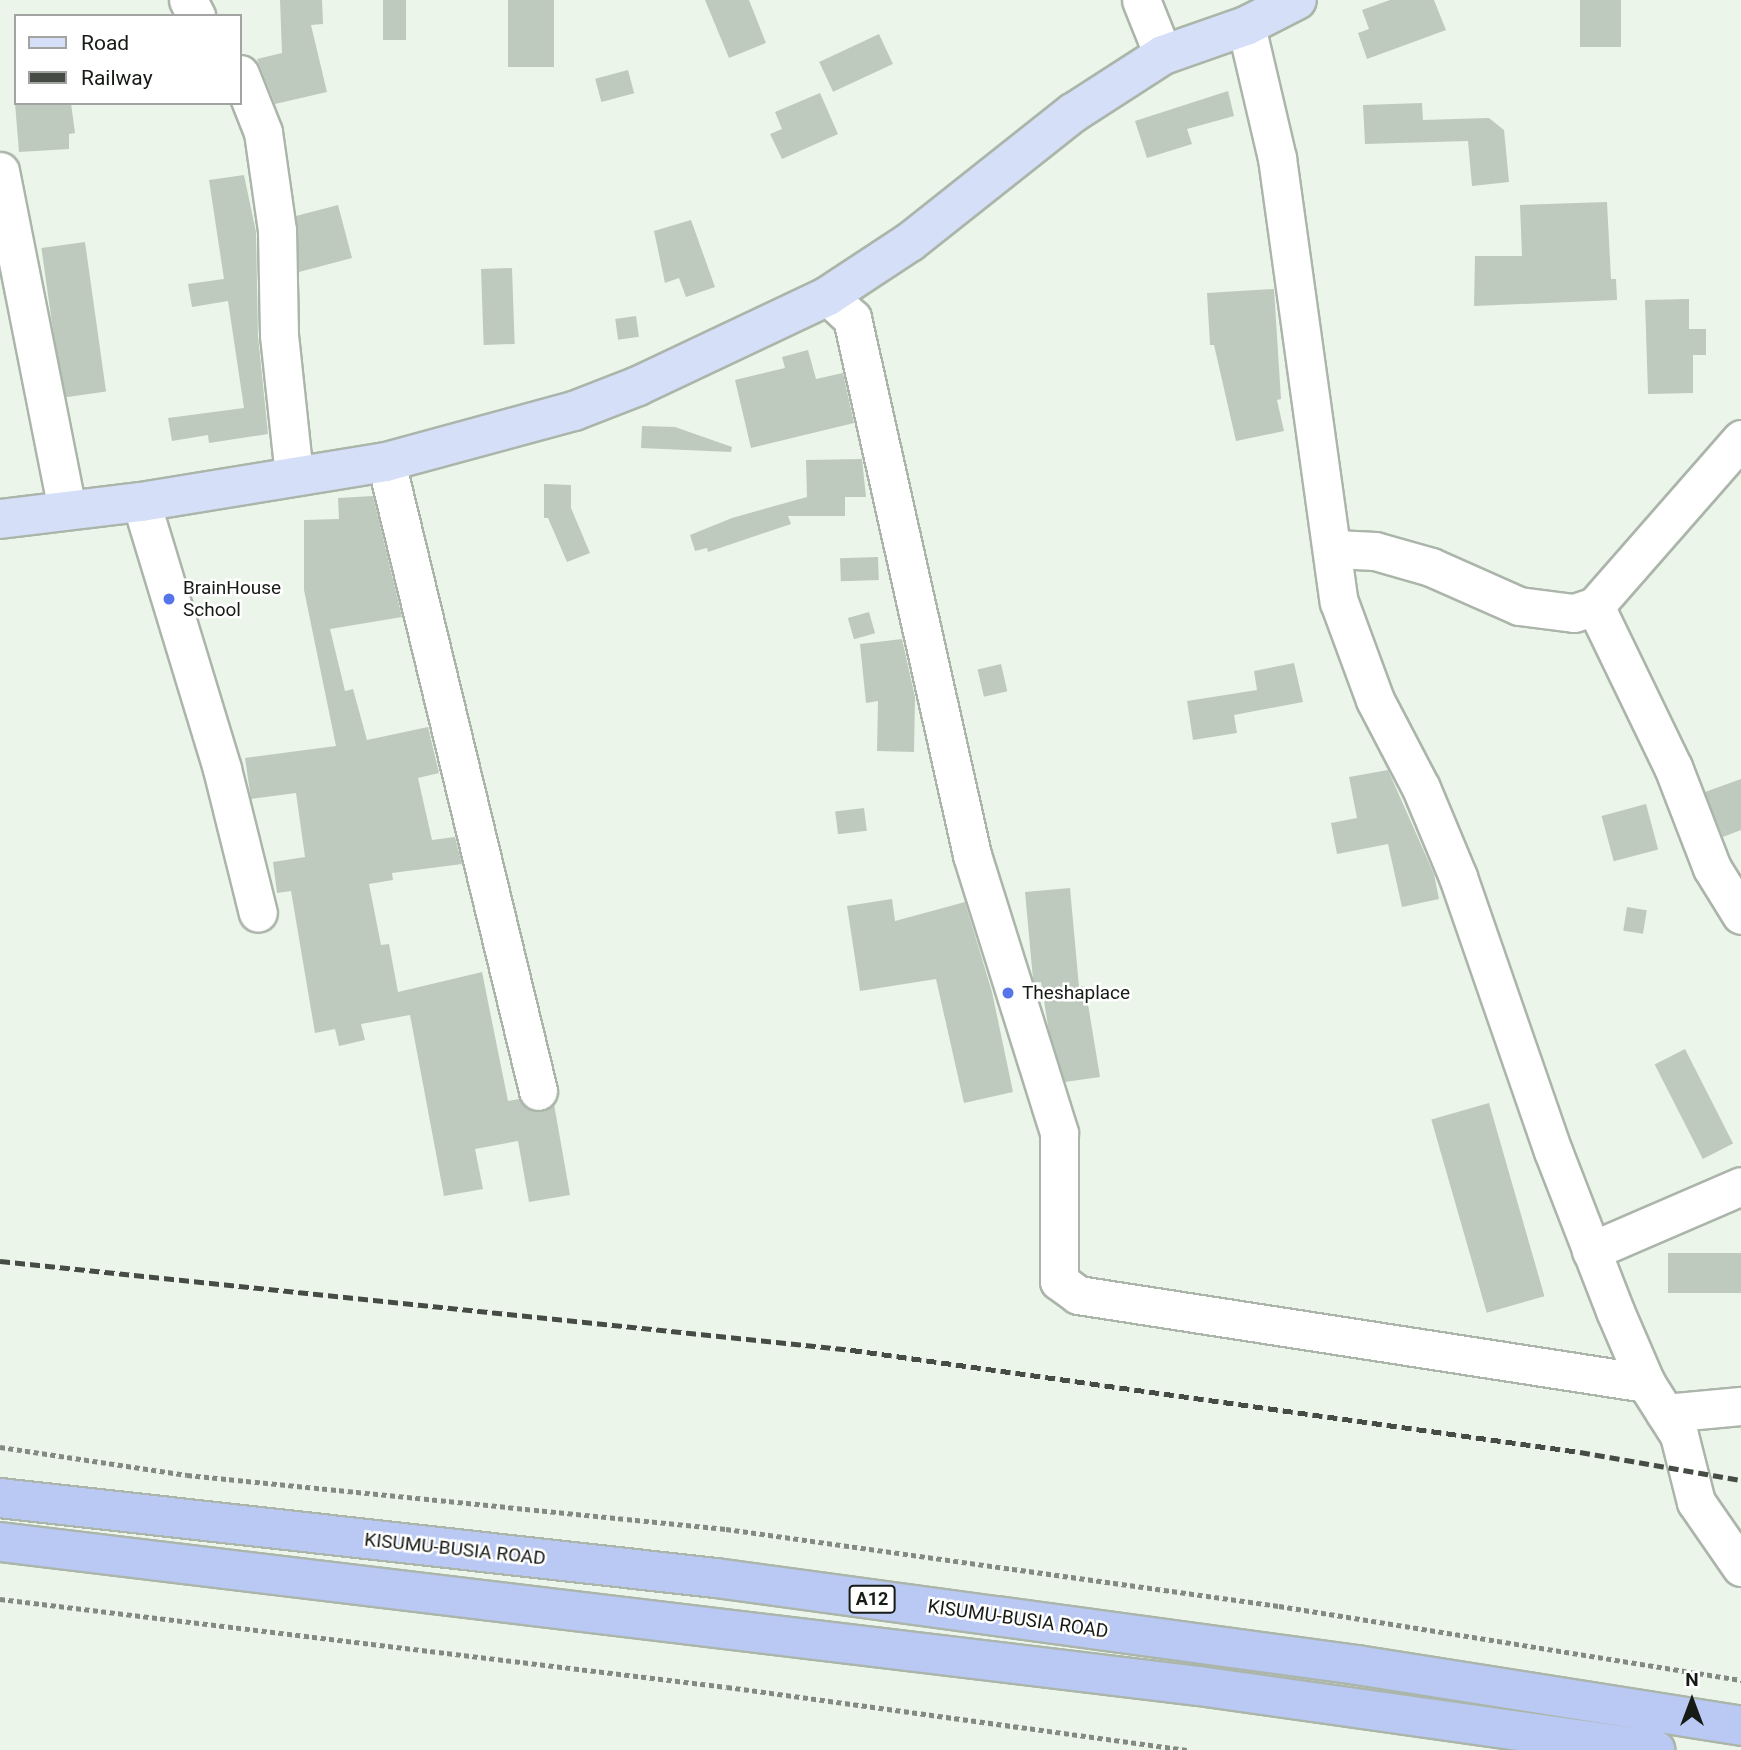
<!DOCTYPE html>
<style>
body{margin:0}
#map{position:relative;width:1741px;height:1750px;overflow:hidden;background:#ebf5e9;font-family:Roboto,sans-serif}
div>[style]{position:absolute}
.building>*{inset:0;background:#bfcabe;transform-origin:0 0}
.path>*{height:4.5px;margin-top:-2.25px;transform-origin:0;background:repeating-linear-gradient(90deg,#838a81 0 5px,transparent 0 8.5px)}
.roads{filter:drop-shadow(2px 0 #abb5aa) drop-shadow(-2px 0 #abb5aa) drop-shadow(0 2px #abb5aa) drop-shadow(0 -2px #abb5aa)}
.minor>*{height:37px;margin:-18.5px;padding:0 18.5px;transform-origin:18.5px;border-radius:18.5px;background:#fff}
.major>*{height:38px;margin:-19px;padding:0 19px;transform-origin:19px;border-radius:19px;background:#d5dff8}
.highway>*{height:38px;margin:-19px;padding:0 19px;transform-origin:19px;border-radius:19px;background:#b9c9f4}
.rail>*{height:5px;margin-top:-2.5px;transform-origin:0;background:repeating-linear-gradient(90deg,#464c45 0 10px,transparent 0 15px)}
.dots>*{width:19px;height:19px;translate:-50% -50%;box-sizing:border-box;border:4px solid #fff;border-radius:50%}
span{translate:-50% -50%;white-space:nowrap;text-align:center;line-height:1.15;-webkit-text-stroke:5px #fff;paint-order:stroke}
.shield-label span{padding:2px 5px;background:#fff;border:2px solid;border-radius:5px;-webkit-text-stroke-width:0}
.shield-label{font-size:18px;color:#171b16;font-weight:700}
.poi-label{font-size:19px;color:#171b16}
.left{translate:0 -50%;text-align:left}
.street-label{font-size:19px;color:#171b16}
.legend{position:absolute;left:14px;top:14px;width:228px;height:91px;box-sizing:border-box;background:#fff;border:2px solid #a2a4a2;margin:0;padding:9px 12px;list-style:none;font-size:21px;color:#171b16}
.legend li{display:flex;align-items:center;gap:14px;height:35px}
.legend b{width:35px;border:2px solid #a2a4a2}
.north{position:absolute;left:1657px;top:1666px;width:70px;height:70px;-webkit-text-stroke:5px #fff;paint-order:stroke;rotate:0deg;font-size:19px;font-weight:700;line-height:28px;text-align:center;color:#171b16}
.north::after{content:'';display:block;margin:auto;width:24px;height:32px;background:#171b16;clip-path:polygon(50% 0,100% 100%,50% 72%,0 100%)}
</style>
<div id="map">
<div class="building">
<div style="clip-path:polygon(280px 0,322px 0,323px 24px,311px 25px,327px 92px,275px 104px,257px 59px,282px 53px)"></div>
<div style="left:383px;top:0;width:23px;height:40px"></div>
<div style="left:508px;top:0;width:46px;height:67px"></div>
<div style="clip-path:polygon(705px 0,749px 0,766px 43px,729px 58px)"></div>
<div style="clip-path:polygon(1390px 0,1434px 0,1446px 30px,1367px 59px,1358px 33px,1369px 29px,1362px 10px)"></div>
<div style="left:1580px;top:0;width:41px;height:47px"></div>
<div style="left:879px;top:34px;width:33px;height:66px;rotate:65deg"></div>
<div style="left:628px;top:70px;width:24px;height:34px;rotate:75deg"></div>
<div style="clip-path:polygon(1228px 91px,1234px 116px,1187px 129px,1192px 144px,1147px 158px,1135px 121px)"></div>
<div style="clip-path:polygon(820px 93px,838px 134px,782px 159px,770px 134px,782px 129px,775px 112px)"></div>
<div style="clip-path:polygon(15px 103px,71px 103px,75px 133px,69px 134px,69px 149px,19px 152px)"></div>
<div style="clip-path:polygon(1422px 103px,1423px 120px,1489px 118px,1504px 130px,1509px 182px,1472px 186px,1468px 141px,1365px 144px,1363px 105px)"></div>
<div style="clip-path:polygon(244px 175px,256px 232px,258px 336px,268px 434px,209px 443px,208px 435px,172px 441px,168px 418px,244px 408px,228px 301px,192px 307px,188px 284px,224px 279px,209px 180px)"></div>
<div style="clip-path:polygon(1607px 202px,1611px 279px,1616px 279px,1617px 300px,1474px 306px,1475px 256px,1522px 256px,1520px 205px)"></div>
<div style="clip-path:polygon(338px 205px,352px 258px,299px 272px,296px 216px)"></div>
<div style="clip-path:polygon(691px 220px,715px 287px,686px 297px,679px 278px,665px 283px,654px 231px)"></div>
<div style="left:85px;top:242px;width:151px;height:44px;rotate:82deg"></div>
<div style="left:512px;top:268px;width:76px;height:31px;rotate:88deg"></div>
<div style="clip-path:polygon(1274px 289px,1281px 399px,1277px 400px,1284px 431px,1236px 441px,1214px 345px,1210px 345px,1207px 293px)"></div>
<div style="clip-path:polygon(1689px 299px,1689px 329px,1706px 329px,1706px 355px,1693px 355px,1693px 393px,1648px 394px,1645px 300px)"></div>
<div style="left:636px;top:316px;width:21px;height:21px;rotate:82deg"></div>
<div style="clip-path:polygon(808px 350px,816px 379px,843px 373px,854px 423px,751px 448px,735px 380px,785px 368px,782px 357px)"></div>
<div style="clip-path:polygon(642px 426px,675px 427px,732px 447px,731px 452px,641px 448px)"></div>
<div style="clip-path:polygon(862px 459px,866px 497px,845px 497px,845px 516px,788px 516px,791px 524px,708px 552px,707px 548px,695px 551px,690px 535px,732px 518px,807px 497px,806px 460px)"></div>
<div style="clip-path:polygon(544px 484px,571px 485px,571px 508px,590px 553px,567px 562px,548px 518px,544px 518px)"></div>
<div style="clip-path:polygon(373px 496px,402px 617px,330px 629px,345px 691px,353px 689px,367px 740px,428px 727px,439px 773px,418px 778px,432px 840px,455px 837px,462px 864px,392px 873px,393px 880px,369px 884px,381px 945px,389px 944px,398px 992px,482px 972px,508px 1101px,519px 1099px,533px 1111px,554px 1104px,570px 1195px,529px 1202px,518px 1141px,475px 1149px,483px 1189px,444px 1196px,410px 1015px,361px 1024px,365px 1040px,339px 1046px,335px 1029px,315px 1033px,291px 891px,277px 893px,273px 862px,305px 857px,296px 793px,251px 799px,245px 758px,336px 746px,304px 590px,304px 520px,339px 519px,338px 498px)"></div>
<div style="left:878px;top:557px;width:23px;height:38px;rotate:88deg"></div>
<div style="left:869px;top:612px;width:22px;height:22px;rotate:74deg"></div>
<div style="clip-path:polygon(902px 639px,915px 697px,914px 752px,877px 751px,878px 701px,866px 703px,860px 644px)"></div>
<div style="clip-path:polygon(1294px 663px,1303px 702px,1234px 715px,1237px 733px,1193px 740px,1187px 701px,1257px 690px,1254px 671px)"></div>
<div style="left:1001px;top:664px;width:28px;height:24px;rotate:77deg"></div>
<div style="clip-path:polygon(1388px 770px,1434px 874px,1439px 899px,1402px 907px,1388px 844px,1337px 854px,1331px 823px,1357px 818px,1349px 777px)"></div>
<div style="clip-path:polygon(1741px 779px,1741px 830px,1723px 837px,1705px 792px)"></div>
<div style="left:1646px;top:804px;width:47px;height:46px;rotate:75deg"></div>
<div style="left:864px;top:808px;width:23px;height:29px;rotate:83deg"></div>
<div style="clip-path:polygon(1070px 888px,1079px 987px,1085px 986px,1100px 1077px,1065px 1082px,1049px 1032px,1041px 982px,1034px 983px,1033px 979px,1025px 892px)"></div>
<div style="clip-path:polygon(892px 899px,895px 921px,965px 902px,992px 992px,1013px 1092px,964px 1103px,936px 979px,860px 991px,847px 906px)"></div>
<div style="left:1627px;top:907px;width:20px;height:24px;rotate:9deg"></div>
<div style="left:1685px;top:1049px;width:106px;height:34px;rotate:63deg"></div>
<div style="left:1489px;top:1103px;width:201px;height:60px;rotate:74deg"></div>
<div style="left:1741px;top:1253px;width:40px;height:73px;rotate:90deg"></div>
</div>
<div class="path">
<div style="left:0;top:1447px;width:189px;rotate:8.5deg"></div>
<div style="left:187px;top:1475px;width:542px;rotate:5.72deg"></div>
<div style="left:726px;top:1529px;width:558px;rotate:7.93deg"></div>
<div style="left:1279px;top:1606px;width:468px;rotate:9.1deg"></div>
<div style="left:0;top:1599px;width:732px;rotate:6.9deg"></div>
<div style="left:727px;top:1687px;width:464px;rotate:7.8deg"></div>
</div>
<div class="roads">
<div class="minor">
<div style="left:188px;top:0;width:18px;rotate:63deg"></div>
<div style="left:1141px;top:0;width:59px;rotate:68.2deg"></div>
<div style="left:1246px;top:26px;width:136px;rotate:76.8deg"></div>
<div style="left:1277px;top:158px;width:448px;rotate:82.1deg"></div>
<div style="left:1339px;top:602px;width:104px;rotate:69.8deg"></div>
<div style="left:1375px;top:700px;width:99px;rotate:62.4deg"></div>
<div style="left:1421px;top:788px;width:96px;rotate:67.4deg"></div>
<div style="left:1458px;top:877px;width:290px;rotate:70.9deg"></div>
<div style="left:1553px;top:1151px;width:172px;rotate:68.8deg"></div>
<div style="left:1615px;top:1311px;width:78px;rotate:66.7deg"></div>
<div style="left:1646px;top:1383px;width:62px;rotate:57.6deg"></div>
<div style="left:1679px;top:1435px;width:69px;rotate:75.8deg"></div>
<div style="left:1696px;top:1502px;width:79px;rotate:55.3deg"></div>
<div style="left:240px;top:74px;width:62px;rotate:68.4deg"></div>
<div style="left:263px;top:132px;width:99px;rotate:81.9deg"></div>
<div style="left:277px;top:230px;width:105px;rotate:88.9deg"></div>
<div style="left:279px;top:335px;width:141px;rotate:83.9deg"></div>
<div style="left:0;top:171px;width:344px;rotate:78.8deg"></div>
<div style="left:828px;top:296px;width:33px;rotate:43deg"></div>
<div style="left:852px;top:318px;width:550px;rotate:77.4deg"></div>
<div style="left:972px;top:855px;width:291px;rotate:72.6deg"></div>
<div style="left:1059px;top:1133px;width:148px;rotate:90deg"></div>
<div style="left:1059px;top:1281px;width:24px;rotate:36deg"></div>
<div style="left:1078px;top:1295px;width:575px;rotate:8.81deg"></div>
<div style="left:386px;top:462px;width:647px;rotate:76.41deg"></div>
<div style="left:141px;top:502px;width:279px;rotate:73.1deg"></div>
<div style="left:222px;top:769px;width:148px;rotate:76deg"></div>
<div style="left:1335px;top:549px;width:40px;rotate:2.9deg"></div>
<div style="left:1375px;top:551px;width:58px;rotate:15.9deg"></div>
<div style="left:1431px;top:567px;width:96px;rotate:23.9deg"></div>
<div style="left:1519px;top:606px;width:55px;rotate:7.3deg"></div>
<div style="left:1574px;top:613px;width:22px;rotate:-18deg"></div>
<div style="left:1595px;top:606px;width:222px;rotate:-48.8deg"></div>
<div style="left:1595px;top:606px;width:179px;rotate:64.2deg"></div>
<div style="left:1673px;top:767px;width:108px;rotate:68.9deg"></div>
<div style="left:1712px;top:868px;width:55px;rotate:58.3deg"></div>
<div style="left:1591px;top:1251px;width:163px;rotate:-23.4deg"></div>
<div style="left:1665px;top:1413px;width:76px;rotate:-5.3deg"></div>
</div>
<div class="major">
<div style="left:0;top:519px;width:142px;rotate:-6.9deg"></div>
<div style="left:141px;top:502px;width:248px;rotate:-9.3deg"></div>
<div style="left:386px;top:462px;width:195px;rotate:-15.2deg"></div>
<div style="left:574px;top:411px;width:69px;rotate:-21.3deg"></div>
<div style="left:638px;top:386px;width:210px;rotate:-25.3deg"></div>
<div style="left:828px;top:296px;width:98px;rotate:-33.4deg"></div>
<div style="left:910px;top:242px;width:208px;rotate:-38.4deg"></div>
<div style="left:1073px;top:113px;width:107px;rotate:-32.8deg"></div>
<div style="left:1163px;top:55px;width:88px;rotate:-19.3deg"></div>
<div style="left:1246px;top:26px;width:57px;rotate:-27deg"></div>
</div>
<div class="highway">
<div style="left:0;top:1498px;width:720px;rotate:6.38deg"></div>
<div style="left:716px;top:1578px;width:647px;rotate:7.73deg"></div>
<div style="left:1357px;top:1665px;width:389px;rotate:9deg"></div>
<div style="left:0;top:1542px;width:1208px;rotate:6.85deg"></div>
<div style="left:1199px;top:1686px;width:461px;rotate:8deg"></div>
</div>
</div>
<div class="rail">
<div style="left:0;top:1261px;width:857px;rotate:5.96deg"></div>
<div style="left:852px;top:1350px;width:735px;rotate:7.98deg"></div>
<div style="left:1580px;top:1452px;width:163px;rotate:9.9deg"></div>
</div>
<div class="dots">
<div style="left:169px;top:599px;background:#5675ea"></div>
<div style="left:1008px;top:993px;background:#5675ea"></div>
</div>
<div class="shield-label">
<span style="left:872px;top:1599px">A12</span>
</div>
<div class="poi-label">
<span class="left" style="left:183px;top:599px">BrainHouse<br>School</span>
<span class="left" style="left:1022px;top:993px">Theshaplace</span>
</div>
<div class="street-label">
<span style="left:455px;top:1549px;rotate:6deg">KISUMU-BUSIA ROAD</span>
<span style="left:1018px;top:1619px;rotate:8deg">KISUMU-BUSIA ROAD</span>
</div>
<ul class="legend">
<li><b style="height:9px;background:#d5dff8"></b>Road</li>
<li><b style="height:9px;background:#464c45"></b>Railway</li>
</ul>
<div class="north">N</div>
</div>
